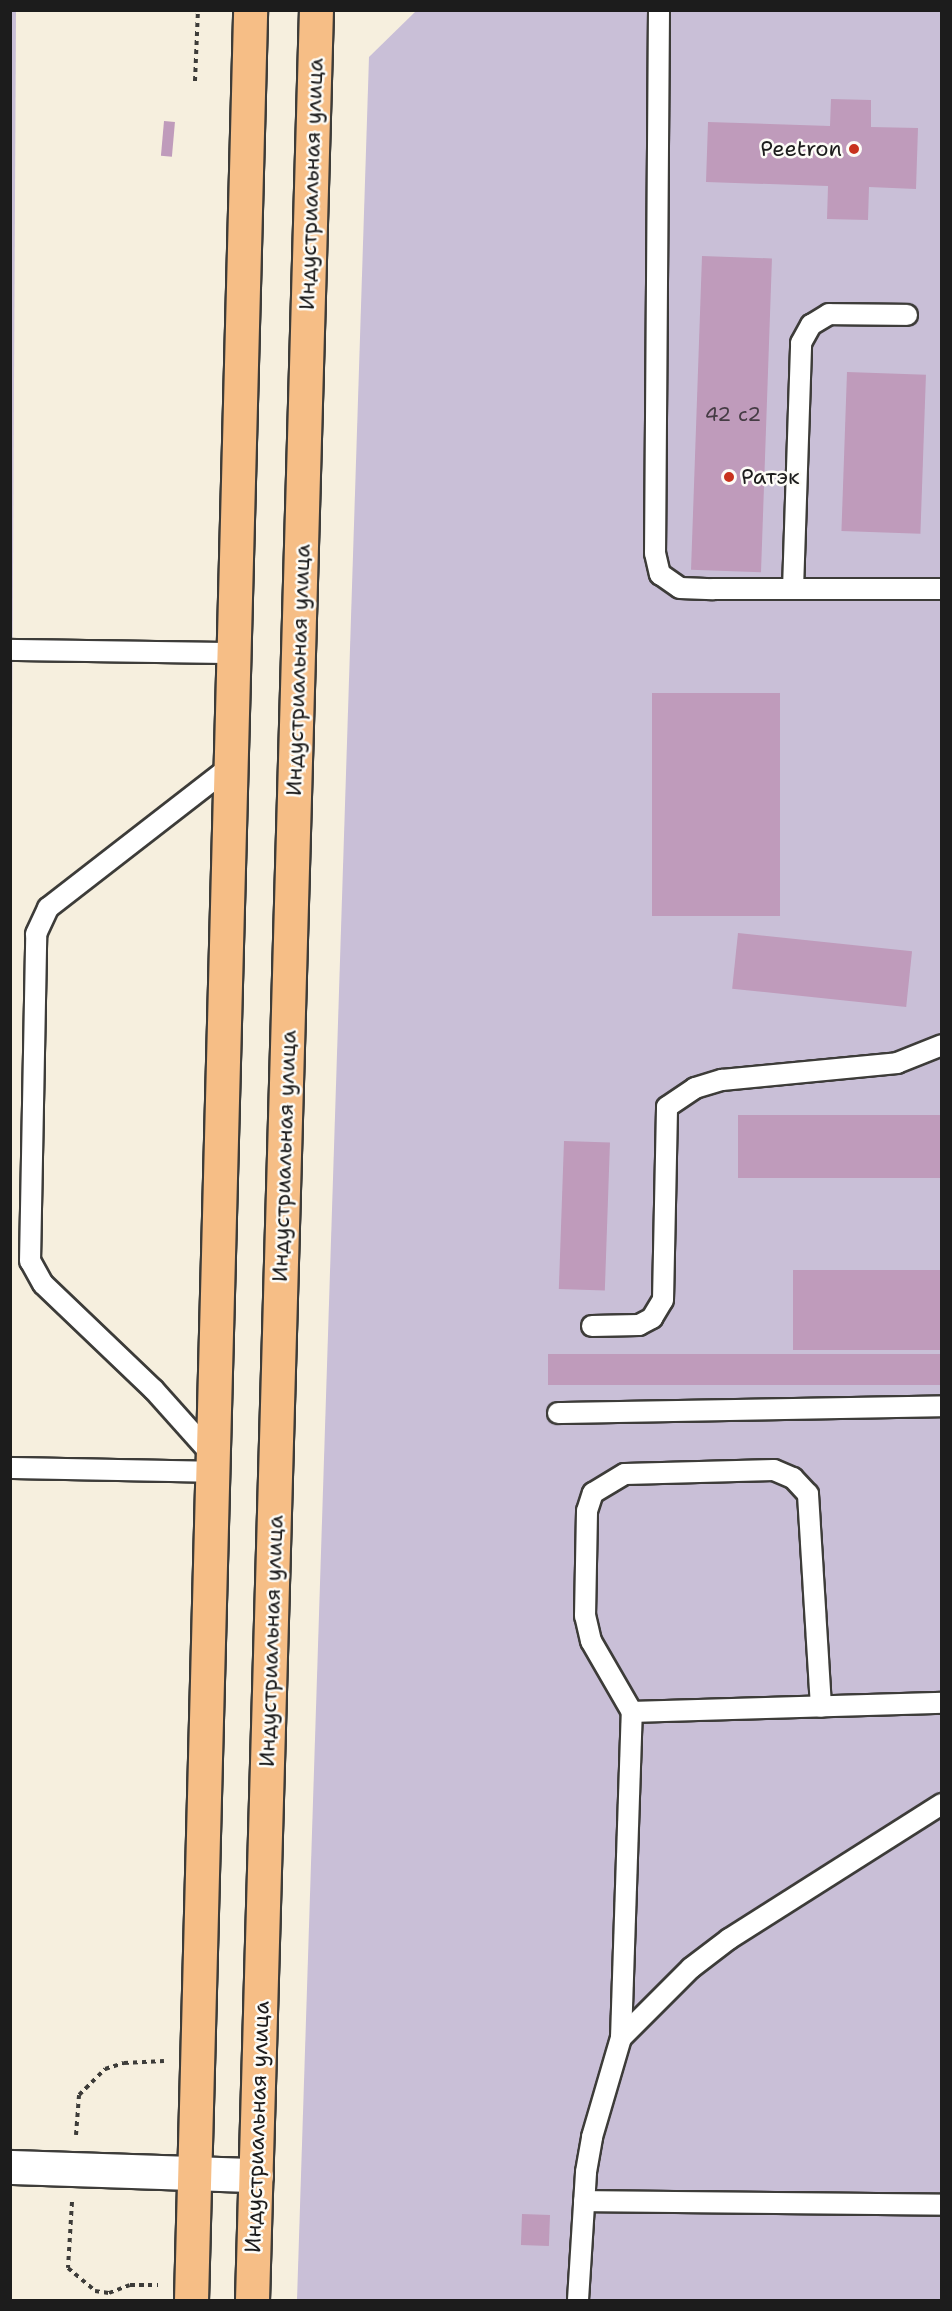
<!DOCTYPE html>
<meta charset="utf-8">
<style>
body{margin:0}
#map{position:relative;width:952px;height:2311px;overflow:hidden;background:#f6efde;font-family:"Shantell Sans",sans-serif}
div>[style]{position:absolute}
.industrial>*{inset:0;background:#c9bfd7}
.building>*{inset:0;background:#bf9bbb;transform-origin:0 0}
.path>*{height:4px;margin-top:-2px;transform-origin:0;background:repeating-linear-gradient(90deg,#3d3c39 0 4.5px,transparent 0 9px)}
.roads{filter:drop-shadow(2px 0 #3d3c39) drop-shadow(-2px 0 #3d3c39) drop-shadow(0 2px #3d3c39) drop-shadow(0 -2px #3d3c39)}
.lane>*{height:20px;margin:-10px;padding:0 10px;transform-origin:10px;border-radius:10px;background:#fff}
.street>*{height:33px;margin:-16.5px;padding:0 16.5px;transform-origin:16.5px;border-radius:16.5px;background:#fff}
.primary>*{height:33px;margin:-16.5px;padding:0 16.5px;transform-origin:16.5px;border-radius:16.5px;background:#f6be86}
.dots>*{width:16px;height:16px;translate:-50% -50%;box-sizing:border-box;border:3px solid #fdfcf7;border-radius:50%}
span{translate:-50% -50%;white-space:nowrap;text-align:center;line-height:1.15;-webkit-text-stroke:5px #fdfcf7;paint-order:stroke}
.number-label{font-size:20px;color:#453c44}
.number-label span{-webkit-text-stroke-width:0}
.poi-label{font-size:22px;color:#1c1c1c}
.right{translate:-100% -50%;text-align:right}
.left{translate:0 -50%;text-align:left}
.street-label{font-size:22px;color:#1c1c1c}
.frame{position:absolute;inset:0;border:12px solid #1c1c1c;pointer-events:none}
</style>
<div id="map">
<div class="industrial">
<div style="clip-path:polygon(10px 11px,16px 11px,12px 757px,10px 757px)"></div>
<div style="clip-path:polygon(416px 11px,941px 11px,941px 2300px,297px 2300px,369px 57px)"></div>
</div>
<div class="building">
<div style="clip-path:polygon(831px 99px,871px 100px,871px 127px,918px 128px,916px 189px,869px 187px,868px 220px,827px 219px,828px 186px,706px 182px,708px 122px,830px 126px)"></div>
<div style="left:164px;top:121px;width:11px;height:35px;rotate:5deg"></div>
<div style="left:702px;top:256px;width:70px;height:314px;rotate:2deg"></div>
<div style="left:847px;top:372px;width:79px;height:159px;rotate:2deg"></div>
<div style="left:652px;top:693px;width:128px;height:223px"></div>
<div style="left:738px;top:933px;width:175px;height:56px;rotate:6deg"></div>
<div style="left:942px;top:1115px;width:63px;height:204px;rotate:90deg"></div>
<div style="left:564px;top:1141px;width:46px;height:148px;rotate:2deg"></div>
<div style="left:942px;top:1270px;width:80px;height:149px;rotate:90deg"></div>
<div style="left:942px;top:1354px;width:31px;height:394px;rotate:90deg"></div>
<div style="left:522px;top:2214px;width:28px;height:31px;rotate:2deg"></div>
</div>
<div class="path">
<div style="left:195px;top:81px;width:71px;rotate:-87.6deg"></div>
<div style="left:76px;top:2135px;width:40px;rotate:-85.7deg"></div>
<div style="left:79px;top:2095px;width:37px;rotate:-45deg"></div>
<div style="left:105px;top:2069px;width:20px;rotate:-18deg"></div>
<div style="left:124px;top:2063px;width:40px;rotate:-2.9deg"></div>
<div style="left:72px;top:2202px;width:66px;rotate:93.5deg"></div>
<div style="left:68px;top:2268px;width:35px;rotate:40deg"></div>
<div style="left:95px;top:2291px;width:14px;rotate:8deg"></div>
<div style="left:109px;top:2293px;width:22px;rotate:-21deg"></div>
<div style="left:130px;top:2285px;width:28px"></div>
</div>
<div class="roads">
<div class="lane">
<div style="left:659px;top:10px;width:543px;rotate:90.42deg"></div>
<div style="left:655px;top:553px;width:22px;rotate:77deg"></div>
<div style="left:660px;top:574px;width:24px;rotate:35deg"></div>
<div style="left:680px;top:588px;width:33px;rotate:2deg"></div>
<div style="left:713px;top:589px;width:229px"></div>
<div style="left:793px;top:589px;width:246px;rotate:-88.1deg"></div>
<div style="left:801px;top:343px;width:21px;rotate:-61deg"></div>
<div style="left:811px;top:325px;width:21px;rotate:-31deg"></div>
<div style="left:829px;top:314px;width:78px;rotate:0.7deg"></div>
<div style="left:10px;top:650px;width:223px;rotate:0.8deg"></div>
<div style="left:592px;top:1326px;width:47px;rotate:-1.2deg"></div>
<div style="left:639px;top:1325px;width:15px;rotate:-28deg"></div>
<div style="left:652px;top:1318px;width:21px;rotate:-59deg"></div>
<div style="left:663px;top:1300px;width:193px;rotate:-88.8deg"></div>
<div style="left:667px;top:1107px;width:34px;rotate:-34deg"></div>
<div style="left:695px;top:1088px;width:28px;rotate:-17deg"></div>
<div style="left:722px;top:1080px;width:176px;rotate:-5.5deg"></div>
<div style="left:897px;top:1063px;width:48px;rotate:-21.8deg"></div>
<div style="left:558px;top:1413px;width:384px;rotate:-1deg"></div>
<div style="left:213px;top:1456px;width:89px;rotate:-131.8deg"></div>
<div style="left:154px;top:1390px;width:153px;rotate:-136.3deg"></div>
<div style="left:43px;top:1284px;width:26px;rotate:-119deg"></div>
<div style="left:30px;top:1261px;width:327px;rotate:-88.9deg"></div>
<div style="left:36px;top:934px;width:29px;rotate:-65deg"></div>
<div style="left:48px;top:908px;width:230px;rotate:-37.8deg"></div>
<div style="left:10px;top:1468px;width:203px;rotate:1.1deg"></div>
<div style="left:632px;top:1712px;width:82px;rotate:-120deg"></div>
<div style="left:591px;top:1641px;width:26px;rotate:-103deg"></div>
<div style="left:585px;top:1616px;width:105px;rotate:-88.9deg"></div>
<div style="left:587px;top:1511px;width:19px;rotate:-72deg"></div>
<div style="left:593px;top:1493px;width:37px;rotate:-31deg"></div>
<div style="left:625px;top:1474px;width:149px;rotate:-1.5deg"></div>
<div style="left:774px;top:1470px;width:21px;rotate:23deg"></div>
<div style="left:793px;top:1478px;width:22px;rotate:47deg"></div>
<div style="left:808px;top:1494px;width:213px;rotate:86.5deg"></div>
<div style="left:621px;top:2038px;width:326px;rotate:-88.1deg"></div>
<div style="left:632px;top:1712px;width:310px;rotate:-1.7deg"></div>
<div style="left:584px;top:2201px;width:358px;rotate:0.6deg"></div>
<div style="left:578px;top:2300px;width:128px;rotate:-86.4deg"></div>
<div style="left:586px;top:2172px;width:36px;rotate:-80deg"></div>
<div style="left:592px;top:2137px;width:103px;rotate:-73.7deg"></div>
<div style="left:621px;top:2038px;width:99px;rotate:-45deg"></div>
<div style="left:691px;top:1968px;width:48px;rotate:-37.3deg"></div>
<div style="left:729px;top:1939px;width:252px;rotate:-32.4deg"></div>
</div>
<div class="street">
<div style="left:10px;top:2167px;width:246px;rotate:1.9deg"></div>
</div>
<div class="primary">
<div style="left:191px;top:2300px;width:2291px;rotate:-88.52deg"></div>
<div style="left:252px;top:2300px;width:2291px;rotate:-88.4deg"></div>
</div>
</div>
<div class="dots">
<div style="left:854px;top:149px;background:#c8321e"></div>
<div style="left:729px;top:477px;background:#c8321e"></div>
</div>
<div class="number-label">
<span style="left:733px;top:414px">42 с2</span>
</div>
<div class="poi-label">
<span class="right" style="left:842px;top:149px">Peetron</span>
<span class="left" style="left:741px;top:477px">Ратэк</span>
</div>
<div class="street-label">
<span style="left:311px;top:184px;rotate:-88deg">Индустриальная улица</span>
<span style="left:298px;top:670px;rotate:-88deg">Индустриальная улица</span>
<span style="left:284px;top:1156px;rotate:-88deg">Индустриальная улица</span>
<span style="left:271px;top:1641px;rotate:-88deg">Индустриальная улица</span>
<span style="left:257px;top:2127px;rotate:-88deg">Индустриальная улица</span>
</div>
<div class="frame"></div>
</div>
